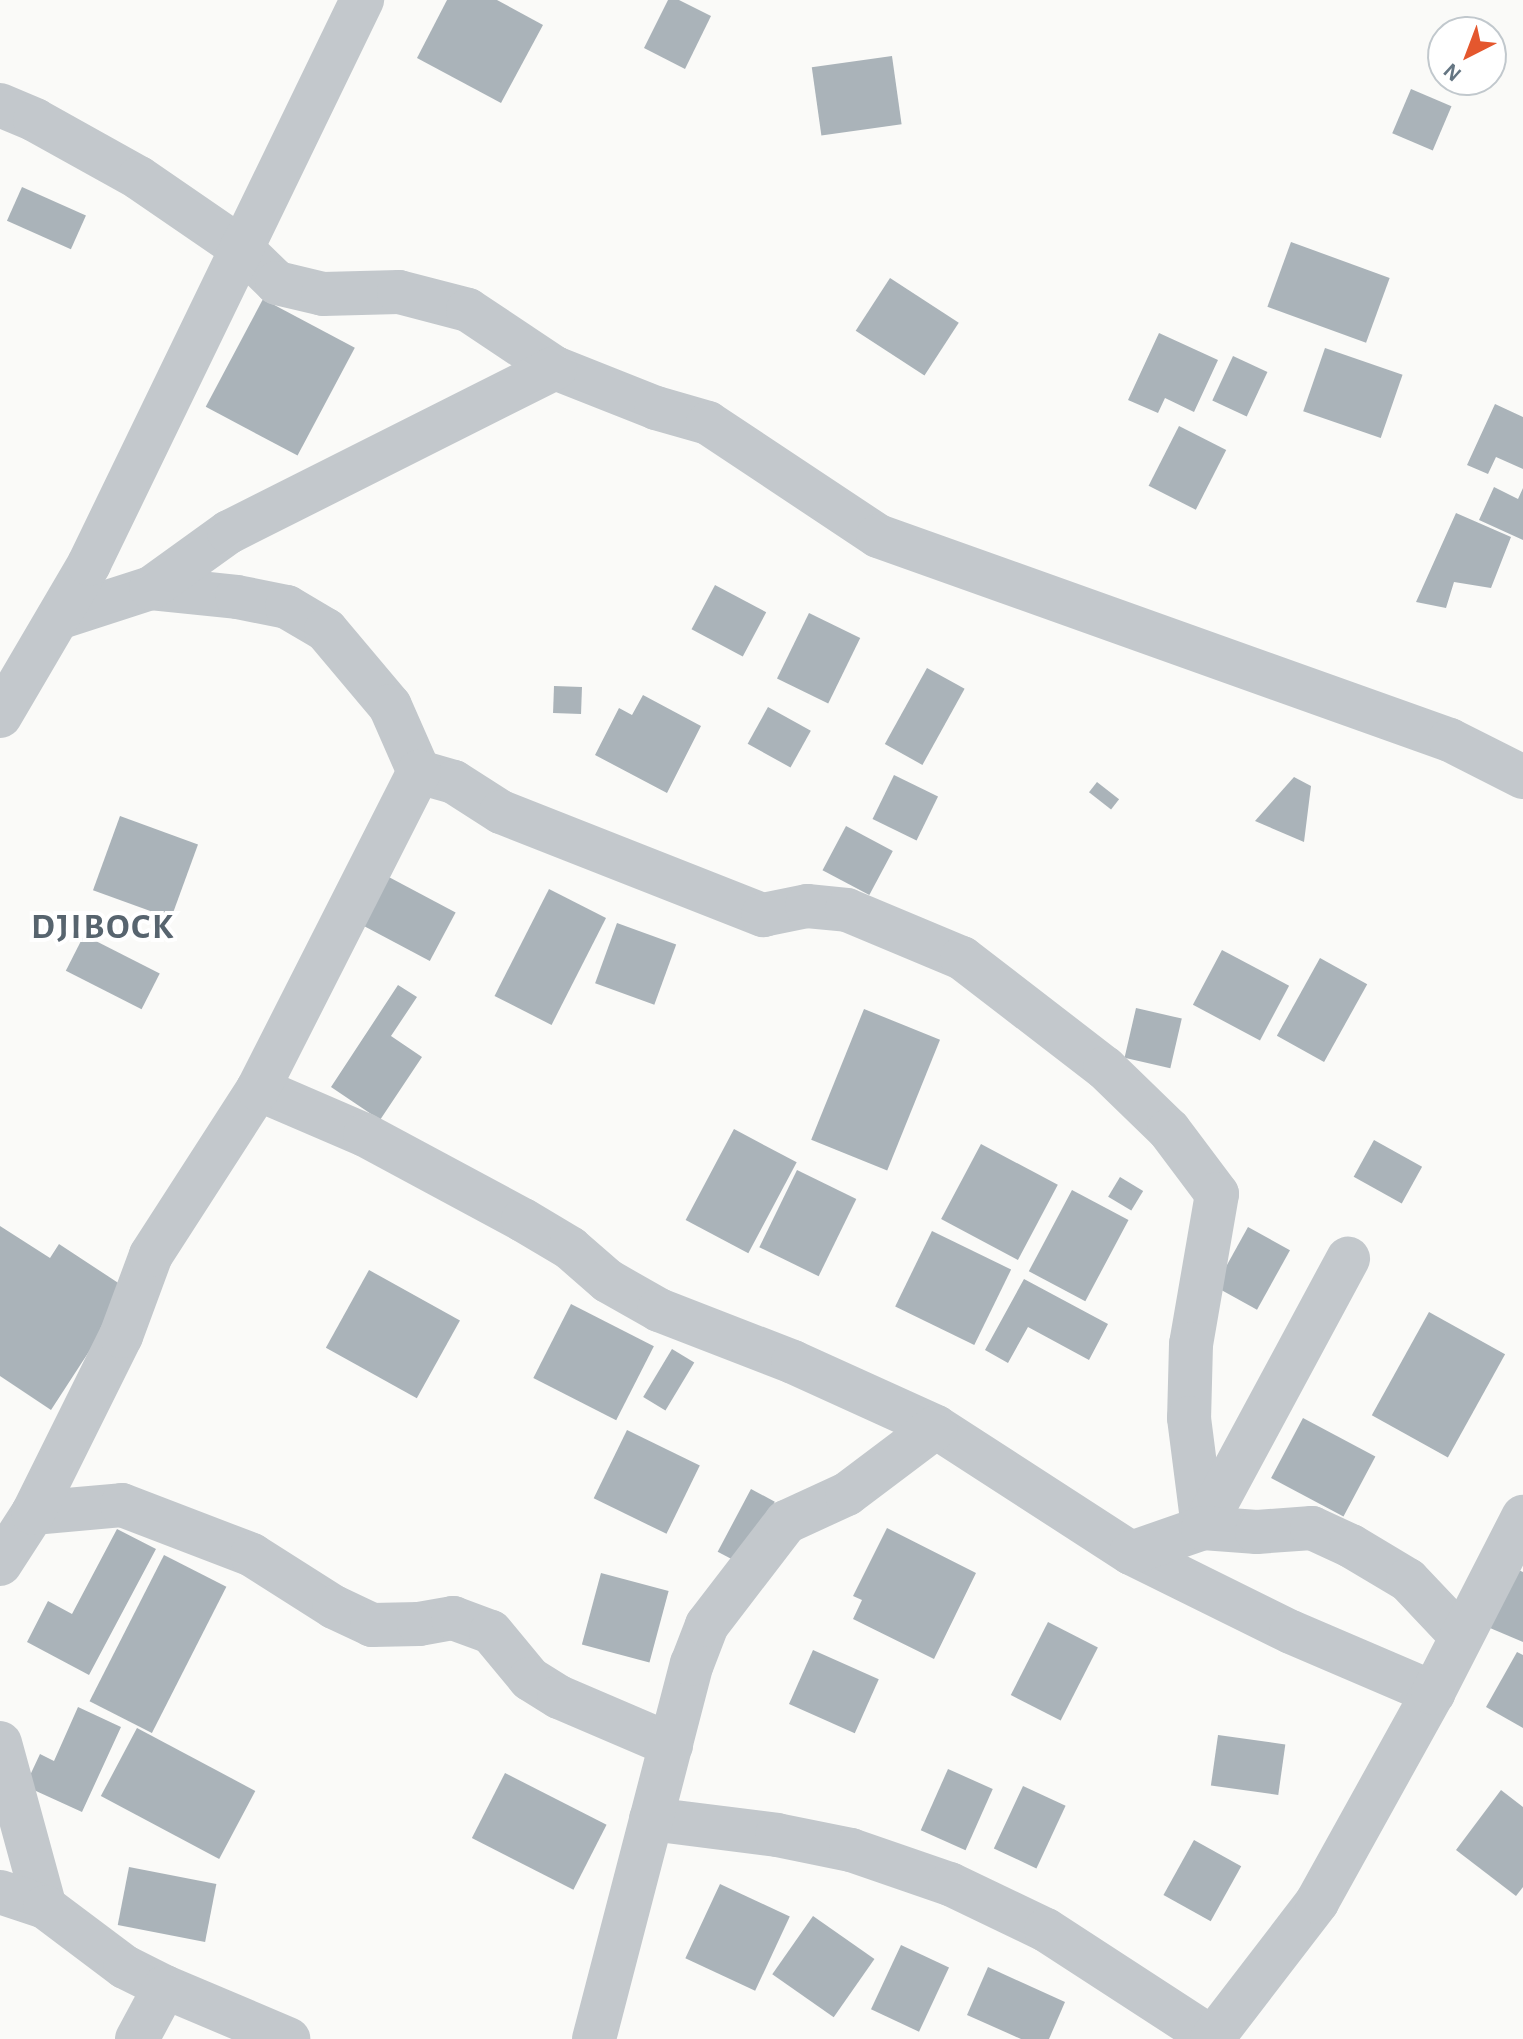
<!DOCTYPE html>
<style>
body{margin:0}
#map{position:relative;width:1523px;height:2039px;overflow:hidden;background:#fafaf8;font-family:"Alegreya Sans",sans-serif}
div>[style]{position:absolute}
.building>*{inset:0;background:#aab3b9;transform-origin:0 0}
.minor>*{height:44px;margin:-22px;padding:0 22px;transform-origin:22px;border-radius:22px;background:#c3c8cc}
span{translate:-50% -50%;white-space:nowrap;text-align:center;line-height:1.15;-webkit-text-stroke:8px #fff;paint-order:stroke}
.district-label{font-size:36px;color:#57646e;font-weight:700;letter-spacing:2px}
.north{position:absolute;left:1427px;top:16px;width:80px;height:80px;box-sizing:border-box;background:#fff;border:2px solid #c1c8cd;border-radius:50%;rotate:222deg;font-size:22px;font-weight:700;line-height:32px;text-align:center;color:#657683}
.north::after{content:'';display:block;margin:auto;width:28px;height:36px;background:#e4572e;clip-path:polygon(50% 0,100% 100%,50% 72%,0 100%)}
</style>
<div id="map">
<div class="building">
<div style="clip-path:polygon(447px 0,497px 0,543px 25px,501px 103px,417px 58px)"></div>
<div style="clip-path:polygon(668px 0,679px 0,711px 16px,685px 69px,644px 48px)"></div>
<div style="left:892px;top:56px;width:69px;height:81px;rotate:82deg"></div>
<div style="left:1411px;top:89px;width:44px;height:48px;rotate:23deg"></div>
<div style="left:22px;top:187px;width:70px;height:37px;rotate:24deg"></div>
<div style="left:1291px;top:242px;width:105px;height:69px;rotate:20deg"></div>
<div style="left:890px;top:278px;width:82px;height:63px;rotate:33deg"></div>
<div style="left:263px;top:299px;width:104px;height:122px;rotate:28deg"></div>
<div style="clip-path:polygon(1159px 333px,1218px 360px,1194px 412px,1165px 398px,1158px 413px,1128px 400px)"></div>
<div style="left:1325px;top:348px;width:82px;height:67px;rotate:19deg"></div>
<div style="left:1233px;top:356px;width:38px;height:49px;rotate:25deg"></div>
<div style="clip-path:polygon(1495px 404px,1523px 417px,1523px 469px,1496px 457px,1488px 474px,1467px 465px)"></div>
<div style="left:1179px;top:426px;width:53px;height:67px;rotate:27deg"></div>
<div style="clip-path:polygon(1494px 487px,1518px 499px,1523px 488px,1523px 540px,1479px 520px)"></div>
<div style="clip-path:polygon(1456px 513px,1511px 537px,1491px 588px,1454px 582px,1446px 608px,1416px 602px)"></div>
<div style="left:715px;top:585px;width:58px;height:50px;rotate:28deg"></div>
<div style="left:809px;top:613px;width:57px;height:73px;rotate:26deg"></div>
<div style="left:927px;top:668px;width:43px;height:87px;rotate:29deg"></div>
<div style="left:554px;top:686px;width:28px;height:27px;rotate:2deg"></div>
<div style="clip-path:polygon(643px 695px,701px 726px,667px 793px,595px 755px,619px 708px,632px 715px)"></div>
<div style="left:768px;top:707px;width:49px;height:42px;rotate:29deg"></div>
<div style="left:894px;top:775px;width:49px;height:49px;rotate:26deg"></div>
<div style="clip-path:polygon(1294px 777px,1311px 786px,1304px 842px,1255px 821px)"></div>
<div style="left:1097px;top:782px;width:28px;height:13px;rotate:38deg"></div>
<div style="left:120px;top:816px;width:83px;height:79px;rotate:20deg"></div>
<div style="left:846px;top:826px;width:53px;height:50px;rotate:28deg"></div>
<div style="left:385px;top:875px;width:80px;height:55px;rotate:28deg"></div>
<div style="left:549px;top:889px;width:64px;height:120px;rotate:27deg"></div>
<div style="left:617px;top:923px;width:63px;height:64px;rotate:20deg"></div>
<div style="left:84px;top:935px;width:85px;height:40px;rotate:27deg"></div>
<div style="left:1222px;top:950px;width:76px;height:62px;rotate:28deg"></div>
<div style="left:1320px;top:958px;width:54px;height:89px;rotate:29deg"></div>
<div style="clip-path:polygon(398px 985px,417px 997px,391px 1036px,422px 1057px,380px 1120px,331px 1087px)"></div>
<div style="left:1136px;top:1008px;width:47px;height:51px;rotate:13deg"></div>
<div style="left:864px;top:1009px;width:82px;height:141px;rotate:22deg"></div>
<div style="left:734px;top:1129px;width:71px;height:103px;rotate:28deg"></div>
<div style="left:1374px;top:1140px;width:55px;height:42px;rotate:29deg"></div>
<div style="left:981px;top:1144px;width:87px;height:85px;rotate:28deg"></div>
<div style="left:797px;top:1170px;width:66px;height:86px;rotate:26deg"></div>
<div style="left:1120px;top:1177px;width:27px;height:23px;rotate:31deg"></div>
<div style="left:1072px;top:1190px;width:64px;height:92px;rotate:28deg"></div>
<div style="clip-path:polygon(0 1226px,50px 1258px,59px 1244px,129px 1290px,51px 1410px,0 1376px)"></div>
<div style="left:1248px;top:1227px;width:48px;height:68px;rotate:29deg"></div>
<div style="left:932px;top:1231px;width:88px;height:84px;rotate:26deg"></div>
<div style="left:369px;top:1270px;width:104px;height:89px;rotate:29deg"></div>
<div style="clip-path:polygon(1024px 1279px,1108px 1324px,1089px 1360px,1028px 1327px,1008px 1363px,985px 1350px)"></div>
<div style="left:571px;top:1304px;width:93px;height:83px;rotate:27deg"></div>
<div style="left:1429px;top:1312px;width:87px;height:118px;rotate:29deg"></div>
<div style="left:672px;top:1349px;width:26px;height:56px;rotate:31deg"></div>
<div style="left:1303px;top:1418px;width:82px;height:68px;rotate:28deg"></div>
<div style="left:627px;top:1430px;width:81px;height:76px;rotate:26deg"></div>
<div style="left:751px;top:1489px;width:27px;height:71px;rotate:28deg"></div>
<div style="clip-path:polygon(887px 1528px,976px 1573px,934px 1659px,853px 1619px,862px 1600px,853px 1596px)"></div>
<div style="clip-path:polygon(117px 1529px,156px 1549px,89px 1675px,27px 1642px,48px 1601px,72px 1614px)"></div>
<div style="left:164px;top:1555px;width:70px;height:164px;rotate:27deg"></div>
<div style="clip-path:polygon(1516px 1569px,1523px 1572px,1523px 1642px,1490px 1628px)"></div>
<div style="left:601px;top:1573px;width:70px;height:74px;rotate:15deg"></div>
<div style="left:1048px;top:1622px;width:56px;height:82px;rotate:27deg"></div>
<div style="left:813px;top:1650px;width:72px;height:59px;rotate:24deg"></div>
<div style="clip-path:polygon(1517px 1652px,1523px 1655px,1523px 1728px,1486px 1707px)"></div>
<div style="clip-path:polygon(78px 1707px,121px 1727px,82px 1812px,25px 1786px,40px 1754px,54px 1761px)"></div>
<div style="left:137px;top:1728px;width:134px;height:77px;rotate:28deg"></div>
<div style="left:1218px;top:1735px;width:68px;height:51px;rotate:8deg"></div>
<div style="left:948px;top:1769px;width:49px;height:67px;rotate:24deg"></div>
<div style="left:505px;top:1773px;width:114px;height:73px;rotate:27deg"></div>
<div style="left:1023px;top:1786px;width:47px;height:69px;rotate:25deg"></div>
<div style="clip-path:polygon(1501px 1790px,1523px 1807px,1523px 1887px,1516px 1896px,1456px 1850px)"></div>
<div style="left:1194px;top:1840px;width:54px;height:63px;rotate:29deg"></div>
<div style="left:129px;top:1867px;width:89px;height:59px;rotate:11deg"></div>
<div style="left:720px;top:1884px;width:77px;height:82px;rotate:25deg"></div>
<div style="left:813px;top:1916px;width:75px;height:71px;rotate:35deg"></div>
<div style="left:901px;top:1945px;width:53px;height:71px;rotate:25deg"></div>
<div style="clip-path:polygon(988px 1967px,1065px 2002px,1049px 2039px,1021px 2039px,967px 2015px)"></div>
</div>
<div class="minor">
<div style="left:0;top:105px;width:38px;rotate:23deg"></div>
<div style="left:35px;top:120px;width:119px;rotate:29.1deg"></div>
<div style="left:139px;top:178px;width:124px;rotate:34.5deg"></div>
<div style="left:241px;top:248px;width:50px;rotate:44.2deg"></div>
<div style="left:277px;top:283px;width:47px;rotate:13.4deg"></div>
<div style="left:323px;top:294px;width:76px;rotate:-1.5deg"></div>
<div style="left:399px;top:292px;width:71px;rotate:14.6deg"></div>
<div style="left:468px;top:310px;width:105px;rotate:33.7deg"></div>
<div style="left:555px;top:368px;width:109px;rotate:21.6deg"></div>
<div style="left:656px;top:408px;width:54px;rotate:16.1deg"></div>
<div style="left:708px;top:423px;width:204px;rotate:33.6deg"></div>
<div style="left:878px;top:536px;width:607px;rotate:19.63deg"></div>
<div style="left:1450px;top:740px;width:82px;rotate:26.9deg"></div>
<div style="left:151px;top:588px;width:86px;rotate:6deg"></div>
<div style="left:237px;top:597px;width:51px;rotate:11.3deg"></div>
<div style="left:287px;top:607px;width:45px;rotate:30.5deg"></div>
<div style="left:326px;top:630px;width:99px;rotate:49.9deg"></div>
<div style="left:390px;top:706px;width:72px;rotate:66.3deg"></div>
<div style="left:419px;top:772px;width:36px;rotate:16deg"></div>
<div style="left:454px;top:782px;width:56px;rotate:32.6deg"></div>
<div style="left:501px;top:812px;width:282px;rotate:21.5deg"></div>
<div style="left:763px;top:915px;width:45px;rotate:-11.6deg"></div>
<div style="left:807px;top:906px;width:40px;rotate:5.7deg"></div>
<div style="left:847px;top:910px;width:125px;rotate:22.7deg"></div>
<div style="left:962px;top:958px;width:180px;rotate:37.6deg"></div>
<div style="left:1105px;top:1068px;width:89px;rotate:44.1deg"></div>
<div style="left:1169px;top:1130px;width:80px;rotate:53.1deg"></div>
<div style="left:1217px;top:1194px;width:152px;rotate:99.8deg"></div>
<div style="left:1191px;top:1344px;width:74px;rotate:91.5deg"></div>
<div style="left:1189px;top:1418px;width:111px;rotate:82.7deg"></div>
<div style="left:58px;top:618px;width:98px;rotate:-17.9deg"></div>
<div style="left:151px;top:588px;width:96px;rotate:-35.7deg"></div>
<div style="left:229px;top:532px;width:365px;rotate:-26.7deg"></div>
<div style="left:0;top:716px;width:176px;rotate:-59.6deg"></div>
<div style="left:89px;top:564px;width:627px;rotate:-64.17deg"></div>
<div style="left:258px;top:1089px;width:116px;rotate:23.3deg"></div>
<div style="left:365px;top:1135px;width:179px;rotate:28.3deg"></div>
<div style="left:523px;top:1220px;width:55px;rotate:30.8deg"></div>
<div style="left:570px;top:1248px;width:50px;rotate:41deg"></div>
<div style="left:608px;top:1281px;width:59px;rotate:29.6deg"></div>
<div style="left:659px;top:1310px;width:144px;rotate:21.2deg"></div>
<div style="left:793px;top:1362px;width:157px;rotate:24.4deg"></div>
<div style="left:936px;top:1427px;width:232px;rotate:32.9deg"></div>
<div style="left:1131px;top:1553px;width:178px;rotate:26.3deg"></div>
<div style="left:1291px;top:1632px;width:155px;rotate:23.2deg"></div>
<div style="left:33px;top:1513px;width:89px;rotate:-5.1deg"></div>
<div style="left:122px;top:1505px;width:139px;rotate:21deg"></div>
<div style="left:252px;top:1555px;width:97px;rotate:32.4deg"></div>
<div style="left:334px;top:1607px;width:42px;rotate:25.3deg"></div>
<div style="left:372px;top:1625px;width:47px;rotate:-1.2deg"></div>
<div style="left:419px;top:1624px;width:35px;rotate:-10deg"></div>
<div style="left:453px;top:1618px;width:40px;rotate:20.2deg"></div>
<div style="left:491px;top:1632px;width:61px;rotate:50.3deg"></div>
<div style="left:530px;top:1679px;width:34px;rotate:32deg"></div>
<div style="left:559px;top:1697px;width:122px;rotate:23.2deg"></div>
<div style="left:1203px;top:1528px;width:306px;rotate:-61.7deg"></div>
<div style="left:1131px;top:1553px;width:76px;rotate:-19.1deg"></div>
<div style="left:1203px;top:1528px;width:54px;rotate:4.2deg"></div>
<div style="left:1257px;top:1532px;width:55px;rotate:-4.2deg"></div>
<div style="left:1312px;top:1528px;width:43px;rotate:24.8deg"></div>
<div style="left:1351px;top:1546px;width:66px;rotate:30.8deg"></div>
<div style="left:1408px;top:1580px;width:77px;rotate:46.6deg"></div>
<div style="left:0;top:1564px;width:61px;rotate:-57.1deg"></div>
<div style="left:33px;top:1513px;width:198px;rotate:-63.6deg"></div>
<div style="left:121px;top:1336px;width:86px;rotate:-69.7deg"></div>
<div style="left:151px;top:1255px;width:197px;rotate:-57.2deg"></div>
<div style="left:258px;top:1089px;width:356px;rotate:-63.1deg"></div>
<div style="left:0;top:1743px;width:170px;rotate:74.7deg"></div>
<div style="left:651px;top:1819px;width:127px;rotate:7.2deg"></div>
<div style="left:777px;top:1835px;width:76px;rotate:11.5deg"></div>
<div style="left:851px;top:1850px;width:105px;rotate:19deg"></div>
<div style="left:950px;top:1884px;width:106px;rotate:25.6deg"></div>
<div style="left:1046px;top:1930px;width:198px;rotate:33deg"></div>
<div style="left:0;top:1892px;width:47px;rotate:18.4deg"></div>
<div style="left:45px;top:1907px;width:100px;rotate:36.9deg"></div>
<div style="left:125px;top:1967px;width:45px;rotate:26.6deg"></div>
<div style="left:165px;top:1987px;width:134px;rotate:22.9deg"></div>
<div style="left:137px;top:2039px;width:59px;rotate:-61.7deg"></div>
<div style="left:594px;top:2039px;width:388px;rotate:-75.4deg"></div>
<div style="left:692px;top:1664px;width:42px;rotate:-69deg"></div>
<div style="left:707px;top:1625px;width:130px;rotate:-52.5deg"></div>
<div style="left:786px;top:1522px;width:67px;rotate:-24.7deg"></div>
<div style="left:847px;top:1494px;width:111px;rotate:-37deg"></div>
<div style="left:1212px;top:2039px;width:173px;rotate:-52.5deg"></div>
<div style="left:1317px;top:1902px;width:239px;rotate:-61deg"></div>
<div style="left:1433px;top:1693px;width:198px;rotate:-62.9deg"></div>
</div>
<div class="district-label">
<span style="left:103px;top:928px">DJIBOCK</span>
</div>
<div class="north">N</div>
</div>
